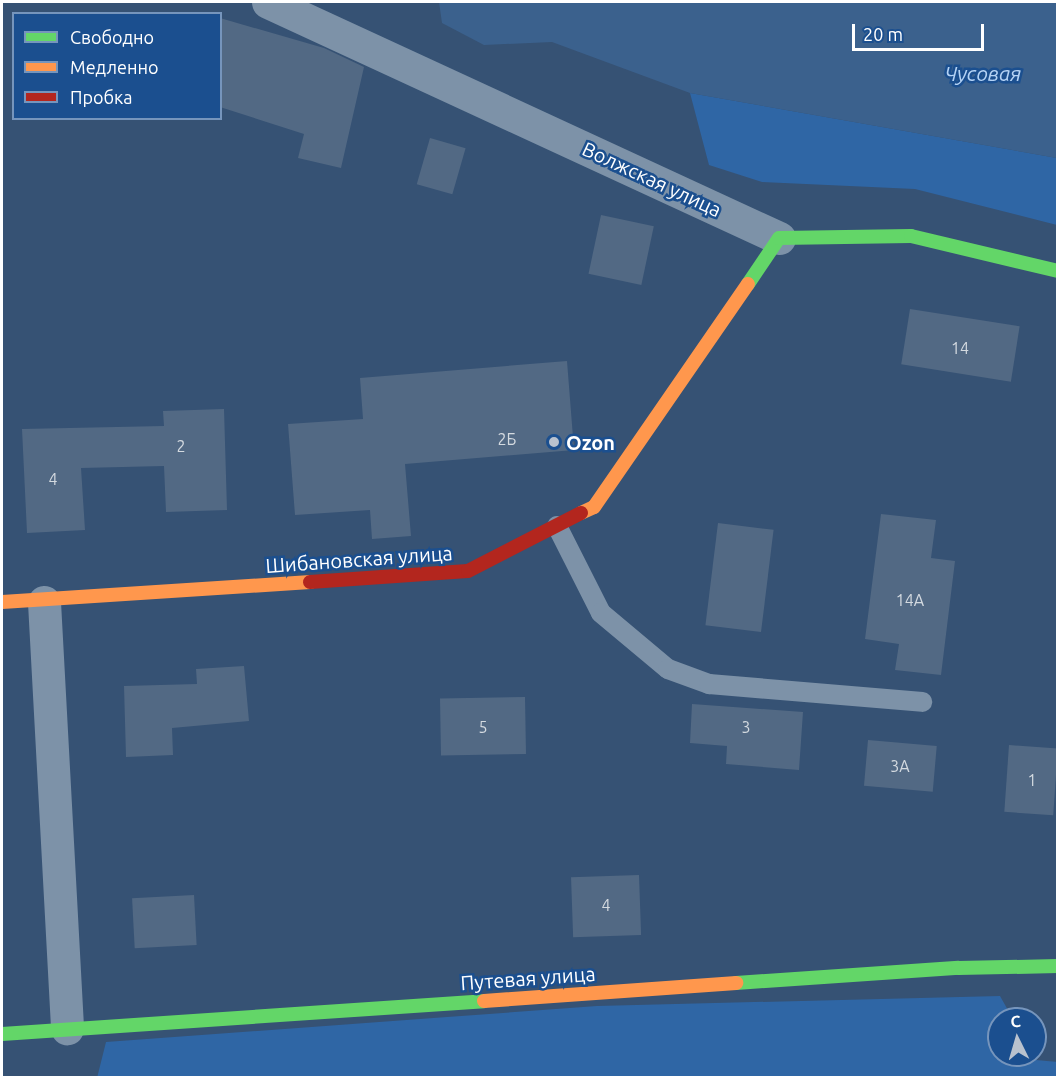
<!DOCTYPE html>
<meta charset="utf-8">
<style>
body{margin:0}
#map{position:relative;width:1059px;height:1079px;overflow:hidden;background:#365274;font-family:Ubuntu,sans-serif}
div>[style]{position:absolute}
.green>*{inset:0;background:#2f66a5}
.water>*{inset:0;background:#3b618d}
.building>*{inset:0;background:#526984;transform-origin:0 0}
.lane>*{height:20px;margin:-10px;padding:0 10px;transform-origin:10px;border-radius:10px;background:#7d92a8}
.street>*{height:33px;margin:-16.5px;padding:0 16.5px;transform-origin:16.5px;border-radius:16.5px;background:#7d92a8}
.fast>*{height:14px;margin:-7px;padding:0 7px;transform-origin:7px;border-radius:7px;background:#63d668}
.slow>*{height:14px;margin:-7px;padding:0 7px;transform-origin:7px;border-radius:7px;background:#ff974d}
.jam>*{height:14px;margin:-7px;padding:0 7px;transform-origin:7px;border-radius:7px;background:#b3261e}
.dots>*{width:16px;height:16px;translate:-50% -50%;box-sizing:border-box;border:3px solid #1b4f8f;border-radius:50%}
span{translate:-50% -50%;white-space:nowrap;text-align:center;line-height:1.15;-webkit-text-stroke:5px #1b4f8f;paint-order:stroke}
.number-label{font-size:16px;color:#d4dae0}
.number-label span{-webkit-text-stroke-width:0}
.street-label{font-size:20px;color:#fff}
.poi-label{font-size:20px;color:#fff;font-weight:700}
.left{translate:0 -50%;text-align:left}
.water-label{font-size:21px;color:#b5d3f5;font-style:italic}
.frame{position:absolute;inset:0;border:3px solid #fff;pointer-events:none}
.legend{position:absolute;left:12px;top:12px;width:210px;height:108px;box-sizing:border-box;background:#1b4f8f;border:2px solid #7695bc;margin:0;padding:8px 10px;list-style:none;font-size:18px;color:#fff}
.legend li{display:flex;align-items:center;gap:12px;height:30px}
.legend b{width:30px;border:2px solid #7695bc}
.north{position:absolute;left:987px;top:1007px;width:60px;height:60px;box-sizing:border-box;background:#1b4f8f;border:2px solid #7695bc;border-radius:50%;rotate:355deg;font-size:16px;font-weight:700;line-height:24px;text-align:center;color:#fff}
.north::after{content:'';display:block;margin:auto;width:21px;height:27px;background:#b9c2ce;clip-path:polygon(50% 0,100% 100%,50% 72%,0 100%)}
.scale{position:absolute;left:852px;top:24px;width:132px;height:27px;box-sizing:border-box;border:3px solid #fff;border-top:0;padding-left:8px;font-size:18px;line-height:21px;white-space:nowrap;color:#fff;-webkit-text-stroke:4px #1b4f8f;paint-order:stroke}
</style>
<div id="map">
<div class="green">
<div style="clip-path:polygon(690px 93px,1057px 158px,1057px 225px,915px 189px,762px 182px,709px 165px)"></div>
<div style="clip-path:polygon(1000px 996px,1013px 1019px,999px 1019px,999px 1055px,1033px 1055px,1036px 1060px,1058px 1062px,1057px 1078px,97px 1078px,106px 1042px,597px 1006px)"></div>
</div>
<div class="water">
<div style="clip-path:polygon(439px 2px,1057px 2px,1057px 158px,690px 93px,552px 42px,484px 45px,442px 23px)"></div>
</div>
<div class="building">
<div style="clip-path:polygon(220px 18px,324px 48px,364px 67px,341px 168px,298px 158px,304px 134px,220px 107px)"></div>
<div style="left:430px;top:138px;width:37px;height:48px;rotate:16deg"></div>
<div style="left:601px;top:215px;width:54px;height:60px;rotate:12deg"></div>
<div style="left:910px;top:309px;width:111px;height:56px;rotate:9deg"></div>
<div style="clip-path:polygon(567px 361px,574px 450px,405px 464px,411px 536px,372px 539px,370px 510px,295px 515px,288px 424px,363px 419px,360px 378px)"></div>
<div style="clip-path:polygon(224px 409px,227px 510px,166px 512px,164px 466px,81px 468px,85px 530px,27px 533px,22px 429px,164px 426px,163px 411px)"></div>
<div style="clip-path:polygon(881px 514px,936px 520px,931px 558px,955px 561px,941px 675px,895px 670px,899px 644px,865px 639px)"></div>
<div style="left:718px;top:523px;width:56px;height:103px;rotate:7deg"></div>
<div style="clip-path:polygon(244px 666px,249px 721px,172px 728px,173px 755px,126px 757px,124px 686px,197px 684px,196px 669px)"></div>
<div style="left:525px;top:697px;width:57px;height:85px;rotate:89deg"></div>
<div style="clip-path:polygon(692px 704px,803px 712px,799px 770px,726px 764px,727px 746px,690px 743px)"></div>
<div style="left:868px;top:740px;width:69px;height:46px;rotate:5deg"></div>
<div style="left:1009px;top:745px;width:49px;height:67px;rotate:4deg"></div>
<div style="left:639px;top:875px;width:60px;height:68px;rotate:88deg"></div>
<div style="left:194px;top:895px;width:50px;height:62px;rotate:87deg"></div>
</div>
<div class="lane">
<div style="left:557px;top:526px;width:97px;rotate:63.2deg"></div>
<div style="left:601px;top:613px;width:87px;rotate:39.9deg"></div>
<div style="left:668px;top:669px;width:44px;rotate:20.1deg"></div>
<div style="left:709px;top:684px;width:214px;rotate:4.8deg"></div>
</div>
<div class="street">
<div style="left:268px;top:2px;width:563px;rotate:24.79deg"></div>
<div style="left:44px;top:602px;width:427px;rotate:86.9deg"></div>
</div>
<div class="fast">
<div style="left:748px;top:284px;width:55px;rotate:-56deg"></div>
<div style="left:779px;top:238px;width:132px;rotate:-0.9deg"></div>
<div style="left:911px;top:236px;width:151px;rotate:13.4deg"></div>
<div style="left:736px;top:983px;width:223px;rotate:-3.9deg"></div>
<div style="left:958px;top:968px;width:100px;rotate:-1.1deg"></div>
<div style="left:2px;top:1034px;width:483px;rotate:-3.9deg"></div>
</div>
<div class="slow">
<div style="left:581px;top:513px;width:14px;rotate:-25deg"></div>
<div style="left:594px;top:507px;width:271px;rotate:-55.4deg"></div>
<div style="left:2px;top:602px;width:309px;rotate:-3.7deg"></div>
<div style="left:484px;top:1001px;width:253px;rotate:-4.1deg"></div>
</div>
<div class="jam">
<div style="left:310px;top:582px;width:158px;rotate:-4deg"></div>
<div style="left:468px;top:571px;width:127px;rotate:-27.2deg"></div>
</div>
<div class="dots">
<div style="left:554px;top:442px;background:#b9c2ce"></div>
</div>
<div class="number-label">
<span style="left:960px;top:348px">14</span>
<span style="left:507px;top:439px">2Б</span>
<span style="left:181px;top:446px">2</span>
<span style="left:53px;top:479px">4</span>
<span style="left:910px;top:600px">14А</span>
<span style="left:483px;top:727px">5</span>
<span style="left:746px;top:727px">3</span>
<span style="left:900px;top:766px">3А</span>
<span style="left:1032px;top:780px">1</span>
<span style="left:606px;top:905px">4</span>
</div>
<div class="street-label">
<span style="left:652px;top:179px;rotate:25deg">Волжская улица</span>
<span style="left:359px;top:559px;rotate:-4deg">Шибановская улица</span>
<span style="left:528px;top:978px;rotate:-4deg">Путевая улица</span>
</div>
<div class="poi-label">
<span class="left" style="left:566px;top:442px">Ozon</span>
</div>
<div class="water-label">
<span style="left:983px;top:73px">Чусовая</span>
</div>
<div class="frame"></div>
<ul class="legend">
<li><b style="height:8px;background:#63d668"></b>Свободно</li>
<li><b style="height:8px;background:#ff974d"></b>Медленно</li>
<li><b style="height:8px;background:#b3261e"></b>Пробка</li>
</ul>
<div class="north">С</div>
<div class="scale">20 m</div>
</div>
